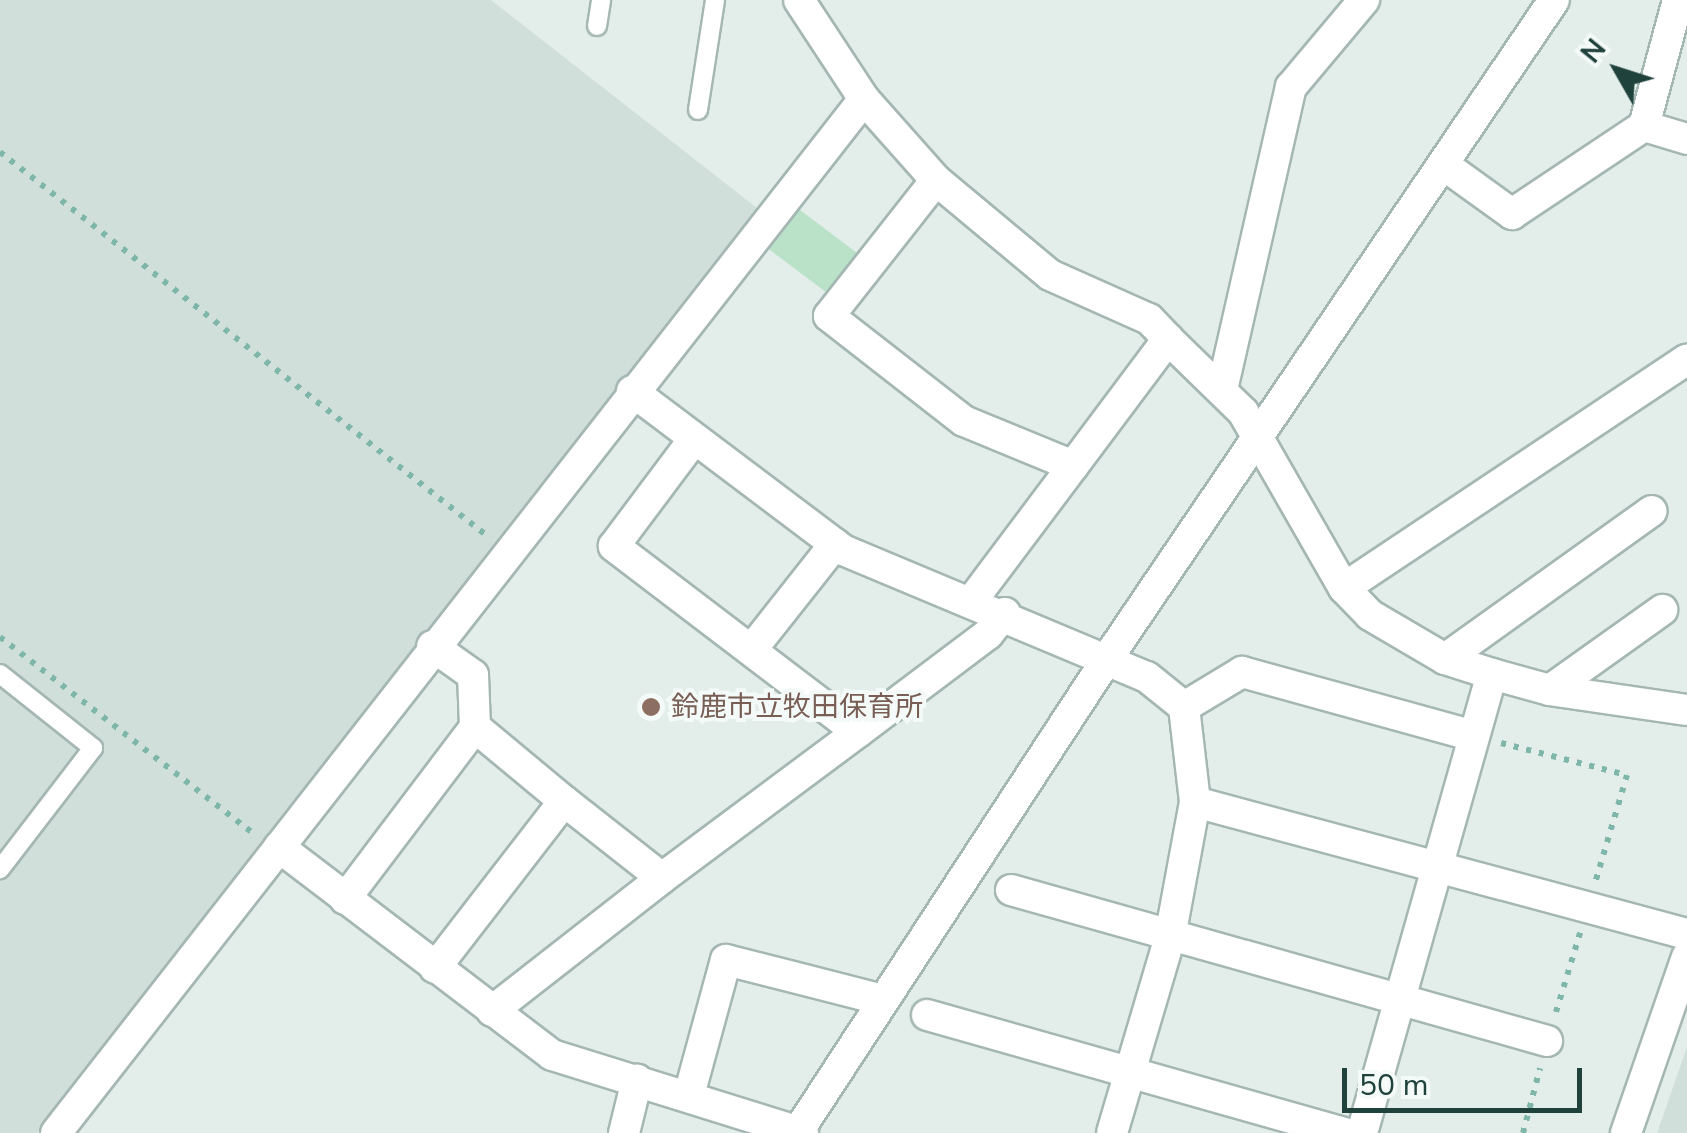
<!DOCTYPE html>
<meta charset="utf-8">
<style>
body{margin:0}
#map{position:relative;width:1687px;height:1133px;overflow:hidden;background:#e3eeea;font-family:"Nunito Sans","Noto Sans JP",sans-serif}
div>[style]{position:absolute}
.built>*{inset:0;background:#d1dfda}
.green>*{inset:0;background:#b9e2c8;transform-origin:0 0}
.path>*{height:6px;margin-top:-3px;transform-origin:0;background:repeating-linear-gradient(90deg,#7fb6aa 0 5px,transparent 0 13px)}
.roads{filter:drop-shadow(2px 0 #a5b7b3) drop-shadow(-2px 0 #a5b7b3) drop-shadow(0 2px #a5b7b3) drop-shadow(0 -2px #a5b7b3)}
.service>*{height:18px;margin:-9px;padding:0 9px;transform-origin:9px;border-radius:9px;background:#fff}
.minor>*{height:30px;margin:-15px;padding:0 15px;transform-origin:15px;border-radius:15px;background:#fff}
.tertiary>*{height:30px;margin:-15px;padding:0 15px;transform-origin:15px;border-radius:15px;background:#fff}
.dots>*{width:28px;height:28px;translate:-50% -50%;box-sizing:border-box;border:5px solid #f4faf8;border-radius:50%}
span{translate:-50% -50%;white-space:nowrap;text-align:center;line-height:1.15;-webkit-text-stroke:8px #f4faf8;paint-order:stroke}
.education-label{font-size:28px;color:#785e54}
.left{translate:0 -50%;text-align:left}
.north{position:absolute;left:1567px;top:20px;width:100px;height:100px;-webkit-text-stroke:8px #f4faf8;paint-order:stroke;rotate:309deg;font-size:28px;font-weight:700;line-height:40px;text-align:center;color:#20423d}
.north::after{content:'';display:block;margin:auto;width:35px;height:45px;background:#20423d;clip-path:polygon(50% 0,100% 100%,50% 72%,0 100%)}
.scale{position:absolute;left:1342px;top:1068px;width:240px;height:45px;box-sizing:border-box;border:5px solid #20423d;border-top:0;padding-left:12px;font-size:30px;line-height:35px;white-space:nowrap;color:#20423d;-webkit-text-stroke:8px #f4faf8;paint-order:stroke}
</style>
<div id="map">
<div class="built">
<div style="clip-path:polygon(0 0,491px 0,757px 208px,37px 1133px,0 1133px)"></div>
<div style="clip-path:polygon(1687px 1047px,1687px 1133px,1657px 1133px)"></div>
</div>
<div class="green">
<div style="left:796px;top:207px;width:78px;height:50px;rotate:37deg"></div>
</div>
<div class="path">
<div style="left:0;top:152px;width:619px;rotate:38.24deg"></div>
<div style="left:0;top:637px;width:323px;rotate:37.8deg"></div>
<div style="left:1501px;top:743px;width:130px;rotate:14.3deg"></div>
<div style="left:1627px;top:775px;width:113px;rotate:106.5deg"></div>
<div style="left:1556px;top:1012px;width:83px;rotate:-73.1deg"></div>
<div style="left:1523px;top:1133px;width:67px;rotate:-75.3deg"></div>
</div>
<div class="roads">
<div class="service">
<div style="left:597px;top:26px;width:26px;rotate:-81deg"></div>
<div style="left:698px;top:110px;width:111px;rotate:-81.2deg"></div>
<div style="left:0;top:674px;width:119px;rotate:38.5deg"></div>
<div style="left:93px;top:748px;width:153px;rotate:127.5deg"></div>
</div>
<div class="minor">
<div style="left:864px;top:99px;width:108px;rotate:48.4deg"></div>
<div style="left:936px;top:180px;width:173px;rotate:128.2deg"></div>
<div style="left:829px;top:316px;width:171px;rotate:37.9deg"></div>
<div style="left:964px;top:421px;width:118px;rotate:22.4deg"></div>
<div style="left:1073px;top:466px;width:171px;rotate:126.9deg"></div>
<div style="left:1644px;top:126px;width:131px;rotate:-74.9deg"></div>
<div style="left:1444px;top:165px;width:84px;rotate:35.8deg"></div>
<div style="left:1512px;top:214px;width:159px;rotate:-33.7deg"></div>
<div style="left:1644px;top:126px;width:45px;rotate:16.8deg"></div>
<div style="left:936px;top:180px;width:148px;rotate:39.8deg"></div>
<div style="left:1050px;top:275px;width:108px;rotate:24deg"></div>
<div style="left:1149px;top:319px;width:28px;rotate:46deg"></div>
<div style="left:1222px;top:390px;width:311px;rotate:-77.2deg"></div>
<div style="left:1291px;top:87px;width:114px;rotate:-50deg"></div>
<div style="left:632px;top:391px;width:264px;rotate:37deg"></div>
<div style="left:843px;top:550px;width:329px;rotate:22.7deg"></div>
<div style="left:1147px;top:677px;width:48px;rotate:39deg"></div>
<div style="left:1184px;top:707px;width:96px;rotate:83.4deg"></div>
<div style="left:1195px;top:802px;width:137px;rotate:100.5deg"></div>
<div style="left:1170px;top:937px;width:204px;rotate:106.5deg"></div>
<div style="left:1073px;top:466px;width:159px;rotate:-53.2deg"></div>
<div style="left:1168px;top:339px;width:105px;rotate:44.2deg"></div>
<div style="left:1243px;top:412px;width:203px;rotate:60.2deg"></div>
<div style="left:1344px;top:588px;width:37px;rotate:46deg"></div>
<div style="left:1370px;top:615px;width:87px;rotate:30.4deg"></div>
<div style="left:1445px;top:659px;width:49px;rotate:17.7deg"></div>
<div style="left:1492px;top:674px;width:60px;rotate:15.4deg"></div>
<div style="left:1550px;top:690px;width:138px;rotate:8.3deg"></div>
<div style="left:1344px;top:588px;width:412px;rotate:-33.7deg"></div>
<div style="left:752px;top:649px;width:134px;rotate:-51.7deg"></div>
<div style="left:1445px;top:659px;width:254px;rotate:-35.6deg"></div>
<div style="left:1550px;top:690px;width:138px;rotate:-35.5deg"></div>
<div style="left:1184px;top:707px;width:68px;rotate:-31.1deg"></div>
<div style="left:1242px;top:672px;width:237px;rotate:15.4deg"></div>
<div style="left:858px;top:732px;width:163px;rotate:-37deg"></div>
<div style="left:988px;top:634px;width:27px;rotate:-51deg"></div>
<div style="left:1195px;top:802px;width:509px;rotate:15.02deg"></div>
<div style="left:279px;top:847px;width:343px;rotate:37.3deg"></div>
<div style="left:552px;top:1055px;width:263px;rotate:17.3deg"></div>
<div style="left:662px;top:878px;width:244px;rotate:-36.7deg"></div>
<div style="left:858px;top:732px;width:307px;rotate:-142.7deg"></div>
<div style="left:614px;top:546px;width:134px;rotate:-53.2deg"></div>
<div style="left:1011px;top:890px;width:557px;rotate:15.73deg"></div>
<div style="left:345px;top:899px;width:216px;rotate:-52.9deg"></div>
<div style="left:475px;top:727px;width:52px;rotate:-92.2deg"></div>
<div style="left:473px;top:675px;width:50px;rotate:-144.7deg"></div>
<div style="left:435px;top:968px;width:211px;rotate:-52.3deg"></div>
<div style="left:564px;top:801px;width:116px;rotate:-140.3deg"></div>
<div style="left:492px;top:1011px;width:216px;rotate:-38deg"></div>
<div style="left:662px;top:878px;width:125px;rotate:-141.8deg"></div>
<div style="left:927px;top:1015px;width:434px;rotate:15.8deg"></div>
<div style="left:689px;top:1095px;width:140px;rotate:-74.7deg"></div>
<div style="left:726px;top:960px;width:162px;rotate:14.3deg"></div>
<div style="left:56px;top:1133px;width:1312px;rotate:-51.99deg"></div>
<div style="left:864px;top:99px;width:118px;rotate:-123.3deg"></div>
<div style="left:624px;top:1133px;width:55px;rotate:-76.2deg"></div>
<div style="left:1362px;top:1133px;width:477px;rotate:-74.2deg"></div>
<div style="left:1626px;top:1133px;width:186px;rotate:-70.9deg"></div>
</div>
<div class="tertiary">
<div style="left:797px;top:1133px;width:566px;rotate:-56.81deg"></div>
<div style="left:1107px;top:659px;width:796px;rotate:-55.85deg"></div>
</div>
</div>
<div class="dots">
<div style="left:651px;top:707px;background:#8d6e63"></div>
</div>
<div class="education-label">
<span class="left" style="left:671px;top:707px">鈴鹿市立牧田保育所</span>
</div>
<div class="north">N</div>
<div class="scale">50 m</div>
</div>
